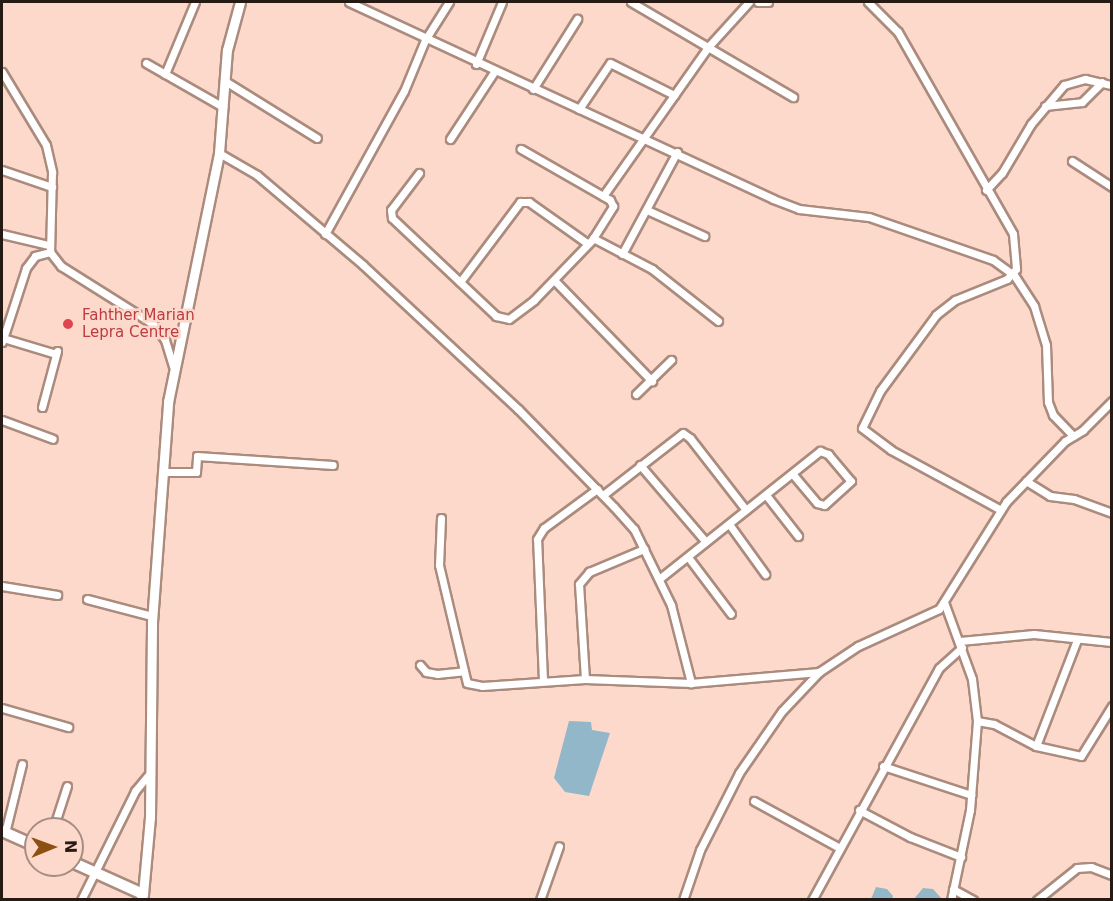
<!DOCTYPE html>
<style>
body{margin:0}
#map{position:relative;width:1113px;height:901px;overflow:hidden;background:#fcd9cb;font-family:"DejaVu Sans",sans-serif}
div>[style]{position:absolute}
.water>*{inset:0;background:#92b7c9}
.roads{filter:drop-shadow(2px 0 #aa8b7d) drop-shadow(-2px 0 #aa8b7d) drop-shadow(0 2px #aa8b7d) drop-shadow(0 -2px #aa8b7d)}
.minor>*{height:7px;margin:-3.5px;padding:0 3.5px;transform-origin:3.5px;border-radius:3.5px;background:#fff}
.tertiary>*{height:9px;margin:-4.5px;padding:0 4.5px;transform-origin:4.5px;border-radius:4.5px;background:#fff}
.secondary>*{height:10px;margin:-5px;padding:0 5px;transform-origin:5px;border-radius:5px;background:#fff}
.dots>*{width:16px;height:16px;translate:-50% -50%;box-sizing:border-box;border:3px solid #fcd9cb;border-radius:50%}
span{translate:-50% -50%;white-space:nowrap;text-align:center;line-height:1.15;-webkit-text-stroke:5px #fcd9cb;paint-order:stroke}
.health-label{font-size:15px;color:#be3a42}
.left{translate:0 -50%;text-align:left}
.frame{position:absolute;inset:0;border:3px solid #261a15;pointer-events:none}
.north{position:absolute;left:24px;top:817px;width:60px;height:60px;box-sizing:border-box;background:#fcd9cb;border:2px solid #a68d82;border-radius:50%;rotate:89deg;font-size:16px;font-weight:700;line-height:24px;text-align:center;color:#261a15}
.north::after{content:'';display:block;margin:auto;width:21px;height:27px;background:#8d5012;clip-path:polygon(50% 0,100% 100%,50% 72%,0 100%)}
</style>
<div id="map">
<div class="water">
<div style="clip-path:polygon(569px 721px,591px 722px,592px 730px,610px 733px,589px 796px,565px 792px,554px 778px)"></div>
<div style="clip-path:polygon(876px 887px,887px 889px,893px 896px,892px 899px,871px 899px)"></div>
<div style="clip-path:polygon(923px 888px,933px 889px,942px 899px,914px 899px)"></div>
</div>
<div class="roads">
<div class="minor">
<div style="left:349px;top:2px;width:468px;rotate:24.9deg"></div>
<div style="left:773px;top:199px;width:28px;rotate:21deg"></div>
<div style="left:799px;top:209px;width:70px;rotate:6.5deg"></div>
<div style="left:869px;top:217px;width:131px;rotate:19.1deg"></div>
<div style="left:993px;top:260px;width:26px;rotate:36deg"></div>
<div style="left:1014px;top:275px;width:37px;rotate:57deg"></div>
<div style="left:1034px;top:306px;width:41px;rotate:72.9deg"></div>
<div style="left:1046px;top:345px;width:57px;rotate:88deg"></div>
<div style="left:1048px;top:402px;width:14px;rotate:69deg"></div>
<div style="left:1053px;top:415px;width:29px;rotate:46deg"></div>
<div style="left:631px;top:2px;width:188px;rotate:30.4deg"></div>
<div style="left:758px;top:2px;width:10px"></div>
<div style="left:868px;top:2px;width:42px;rotate:45deg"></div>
<div style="left:898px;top:32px;width:232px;rotate:60.3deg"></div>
<div style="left:1013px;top:234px;width:35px;rotate:85deg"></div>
<div style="left:1016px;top:269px;width:13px;rotate:132deg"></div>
<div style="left:1007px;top:279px;width:56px;rotate:158deg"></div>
<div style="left:955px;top:300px;width:24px;rotate:142deg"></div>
<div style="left:936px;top:315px;width:94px;rotate:126.4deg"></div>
<div style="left:880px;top:391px;width:41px;rotate:115.9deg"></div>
<div style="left:862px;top:428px;width:36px;rotate:37deg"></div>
<div style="left:891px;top:450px;width:125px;rotate:28.6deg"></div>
<div style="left:146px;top:63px;width:89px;rotate:29.7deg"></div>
<div style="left:476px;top:64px;width:67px;rotate:-67.2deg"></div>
<div style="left:2px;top:72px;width:85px;rotate:58.9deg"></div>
<div style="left:46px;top:145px;width:28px;rotate:77deg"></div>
<div style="left:52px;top:172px;width:80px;rotate:91.4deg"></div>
<div style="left:50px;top:252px;width:18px;rotate:52deg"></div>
<div style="left:61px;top:266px;width:109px;rotate:32.2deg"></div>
<div style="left:153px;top:324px;width:20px;rotate:53deg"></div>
<div style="left:165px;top:340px;width:28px;rotate:73deg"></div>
<div style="left:165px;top:74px;width:78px;rotate:-67.4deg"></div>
<div style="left:225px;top:81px;width:108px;rotate:31.8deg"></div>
<div style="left:533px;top:89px;width:83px;rotate:-57.8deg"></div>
<div style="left:1045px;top:106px;width:37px;rotate:-6deg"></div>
<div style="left:1082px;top:102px;width:28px;rotate:-45deg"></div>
<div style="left:579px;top:109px;width:55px;rotate:-56deg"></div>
<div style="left:610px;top:63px;width:72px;rotate:26.6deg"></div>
<div style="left:450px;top:139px;width:80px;rotate:-56.7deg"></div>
<div style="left:219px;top:153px;width:44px;rotate:30.1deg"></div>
<div style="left:257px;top:175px;width:139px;rotate:40.3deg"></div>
<div style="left:363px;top:265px;width:212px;rotate:42.9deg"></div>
<div style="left:518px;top:409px;width:137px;rotate:45.6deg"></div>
<div style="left:614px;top:507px;width:30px;rotate:48deg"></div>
<div style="left:634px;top:529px;width:85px;rotate:64deg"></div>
<div style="left:671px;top:605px;width:81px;rotate:75.6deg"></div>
<div style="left:691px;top:683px;width:128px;rotate:-4.9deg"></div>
<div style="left:1072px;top:161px;width:48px;rotate:33deg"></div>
<div style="left:2px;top:170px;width:53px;rotate:18.8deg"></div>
<div style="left:419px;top:173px;width:46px;rotate:127.1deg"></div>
<div style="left:391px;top:210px;width:8px;rotate:83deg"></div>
<div style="left:392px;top:218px;width:143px;rotate:43.3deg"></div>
<div style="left:496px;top:316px;width:13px;rotate:13deg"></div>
<div style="left:509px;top:319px;width:31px;rotate:-37deg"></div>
<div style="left:534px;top:300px;width:83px;rotate:-46deg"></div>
<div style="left:592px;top:240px;width:40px;rotate:-58deg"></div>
<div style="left:613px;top:206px;width:7px;rotate:-117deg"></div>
<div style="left:610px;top:200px;width:103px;rotate:-150.2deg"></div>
<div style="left:986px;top:190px;width:23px;rotate:-47deg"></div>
<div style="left:1002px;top:173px;width:57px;rotate:-59.4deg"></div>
<div style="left:1031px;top:124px;width:51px;rotate:-49.8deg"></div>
<div style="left:1064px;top:85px;width:22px;rotate:-16deg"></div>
<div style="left:1085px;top:79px;width:28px;rotate:13deg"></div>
<div style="left:603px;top:196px;width:182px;rotate:-54.8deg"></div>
<div style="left:708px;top:47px;width:61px;rotate:-47.7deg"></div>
<div style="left:647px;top:210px;width:63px;rotate:24.5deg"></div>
<div style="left:2px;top:234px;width:47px;rotate:13.4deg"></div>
<div style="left:325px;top:234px;width:163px;rotate:-61.1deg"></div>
<div style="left:404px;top:91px;width:55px;rotate:-67.6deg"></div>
<div style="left:425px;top:40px;width:45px;rotate:-57.7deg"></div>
<div style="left:593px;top:238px;width:67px;rotate:27.7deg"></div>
<div style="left:652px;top:269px;width:84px;rotate:38.2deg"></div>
<div style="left:622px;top:254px;width:116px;rotate:-61.7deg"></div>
<div style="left:554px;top:280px;width:141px;rotate:45.9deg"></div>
<div style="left:460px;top:282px;width:100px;rotate:-53.1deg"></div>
<div style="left:520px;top:202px;width:9px"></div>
<div style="left:529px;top:202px;width:72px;rotate:35.4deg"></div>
<div style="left:3px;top:338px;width:55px;rotate:16.8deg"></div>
<div style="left:2px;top:342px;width:78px;rotate:-72deg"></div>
<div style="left:26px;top:268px;width:15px;rotate:-53deg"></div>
<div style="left:35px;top:256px;width:16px;rotate:-15deg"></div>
<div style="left:636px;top:394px;width:49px;rotate:-44.2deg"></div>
<div style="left:42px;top:407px;width:58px;rotate:-75deg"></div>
<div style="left:2px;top:420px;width:54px;rotate:20.4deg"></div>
<div style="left:640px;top:465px;width:101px;rotate:49.4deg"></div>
<div style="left:164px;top:472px;width:32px"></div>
<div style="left:196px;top:472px;width:16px;rotate:-86deg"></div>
<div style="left:197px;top:456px;width:136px;rotate:3.8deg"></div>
<div style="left:1026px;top:481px;width:28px;rotate:32deg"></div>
<div style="left:1050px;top:496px;width:24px;rotate:7deg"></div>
<div style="left:1074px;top:499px;width:40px;rotate:20.2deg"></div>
<div style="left:603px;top:495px;width:101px;rotate:-37.8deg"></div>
<div style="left:683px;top:433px;width:9px;rotate:36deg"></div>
<div style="left:690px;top:438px;width:91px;rotate:52.1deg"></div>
<div style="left:766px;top:495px;width:52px;rotate:52deg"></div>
<div style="left:441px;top:518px;width:47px;rotate:92.4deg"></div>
<div style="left:439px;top:565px;width:121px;rotate:76.7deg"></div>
<div style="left:467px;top:683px;width:15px;rotate:11deg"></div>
<div style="left:482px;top:686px;width:103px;rotate:-3.9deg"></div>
<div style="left:585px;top:679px;width:106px;rotate:2.2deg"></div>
<div style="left:729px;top:524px;width:62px;rotate:54.2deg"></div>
<div style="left:688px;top:557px;width:71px;rotate:53deg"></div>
<div style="left:659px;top:579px;width:206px;rotate:-38.5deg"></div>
<div style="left:820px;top:451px;width:9px;rotate:21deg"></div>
<div style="left:828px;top:454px;width:35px;rotate:50deg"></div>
<div style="left:851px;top:481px;width:36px;rotate:138deg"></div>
<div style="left:824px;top:505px;width:7px;rotate:-164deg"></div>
<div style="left:817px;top:503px;width:38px;rotate:-130deg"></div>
<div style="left:2px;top:586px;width:56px;rotate:9.3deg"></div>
<div style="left:87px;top:599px;width:67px;rotate:14.7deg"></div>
<div style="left:944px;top:602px;width:82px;rotate:70deg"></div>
<div style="left:972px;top:679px;width:42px;rotate:83.2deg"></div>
<div style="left:977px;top:721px;width:89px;rotate:94.5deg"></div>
<div style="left:970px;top:810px;width:92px;rotate:101.9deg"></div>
<div style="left:960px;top:641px;width:74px;rotate:-5.4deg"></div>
<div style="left:1034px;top:634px;width:78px;rotate:5.9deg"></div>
<div style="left:420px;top:665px;width:9px;rotate:49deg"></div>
<div style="left:426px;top:672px;width:11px;rotate:10deg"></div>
<div style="left:437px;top:674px;width:27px;rotate:-6deg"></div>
<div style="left:585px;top:679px;width:95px;rotate:-93.6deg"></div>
<div style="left:579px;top:584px;width:16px;rotate:-50deg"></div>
<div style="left:589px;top:572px;width:60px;rotate:-22.7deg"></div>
<div style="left:543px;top:680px;width:141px;rotate:-92.4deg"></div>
<div style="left:537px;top:539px;width:13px;rotate:-58deg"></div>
<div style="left:544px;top:528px;width:66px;rotate:-36.3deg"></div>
<div style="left:2px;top:708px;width:69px;rotate:16.1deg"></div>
<div style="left:977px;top:721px;width:17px;rotate:10deg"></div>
<div style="left:994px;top:724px;width:47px;rotate:27.6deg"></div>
<div style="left:1036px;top:746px;width:46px;rotate:12.5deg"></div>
<div style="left:1081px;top:756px;width:59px;rotate:-58.2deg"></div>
<div style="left:1036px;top:746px;width:114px;rotate:-68.9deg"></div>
<div style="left:883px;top:766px;width:93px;rotate:18.2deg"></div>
<div style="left:754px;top:801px;width:98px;rotate:28.7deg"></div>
<div style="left:859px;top:810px;width:58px;rotate:27.9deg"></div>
<div style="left:910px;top:837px;width:55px;rotate:21.4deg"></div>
<div style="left:53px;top:829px;width:45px;rotate:-72deg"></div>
<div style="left:5px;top:833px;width:71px;rotate:-76.2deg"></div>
<div style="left:953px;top:889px;width:23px;rotate:29deg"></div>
<div style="left:81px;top:900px;width:122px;rotate:-63.6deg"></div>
<div style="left:135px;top:791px;width:25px;rotate:-50deg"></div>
<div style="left:540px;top:900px;width:57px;rotate:-70.6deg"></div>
<div style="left:683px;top:900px;width:53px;rotate:-71.2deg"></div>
<div style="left:700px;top:850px;width:86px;rotate:-63.1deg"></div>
<div style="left:739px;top:773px;width:75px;rotate:-55.3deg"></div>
<div style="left:782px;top:711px;width:54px;rotate:-46.5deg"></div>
<div style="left:819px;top:672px;width:47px;rotate:-33.7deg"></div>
<div style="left:858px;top:646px;width:89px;rotate:-24.6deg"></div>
<div style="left:939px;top:609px;width:126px;rotate:-57.9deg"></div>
<div style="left:1006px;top:502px;width:85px;rotate:-46deg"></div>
<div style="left:1065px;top:441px;width:21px;rotate:-31deg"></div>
<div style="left:1083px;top:430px;width:41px;rotate:-45deg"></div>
<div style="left:812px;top:900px;width:264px;rotate:-61.3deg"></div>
<div style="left:939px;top:668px;width:31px;rotate:-42deg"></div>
<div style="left:1037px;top:900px;width:51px;rotate:-38.7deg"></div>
<div style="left:1077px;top:868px;width:14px;rotate:-4deg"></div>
<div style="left:1091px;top:867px;width:22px;rotate:21deg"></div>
</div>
<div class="tertiary">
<div style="left:143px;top:894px;width:77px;rotate:-84.8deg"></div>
<div style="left:150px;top:817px;width:195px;rotate:-89.4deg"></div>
<div style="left:152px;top:622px;width:221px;rotate:-85.8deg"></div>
<div style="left:168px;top:402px;width:254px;rotate:-78.4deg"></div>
<div style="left:219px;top:153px;width:103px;rotate:-85.6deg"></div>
<div style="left:227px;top:50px;width:50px;rotate:-74.8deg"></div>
</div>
<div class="secondary">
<div style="left:2px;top:831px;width:37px;rotate:24deg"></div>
<div style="left:72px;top:862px;width:78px;rotate:24.3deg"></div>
<div style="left:143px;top:894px;width:6px;rotate:99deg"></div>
</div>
</div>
<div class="dots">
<div style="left:68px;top:324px;background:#e0444e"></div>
</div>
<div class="health-label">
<span class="left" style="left:82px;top:324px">Fahther Marian<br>Lepra Centre</span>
</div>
<div class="frame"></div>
<div class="north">N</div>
</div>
